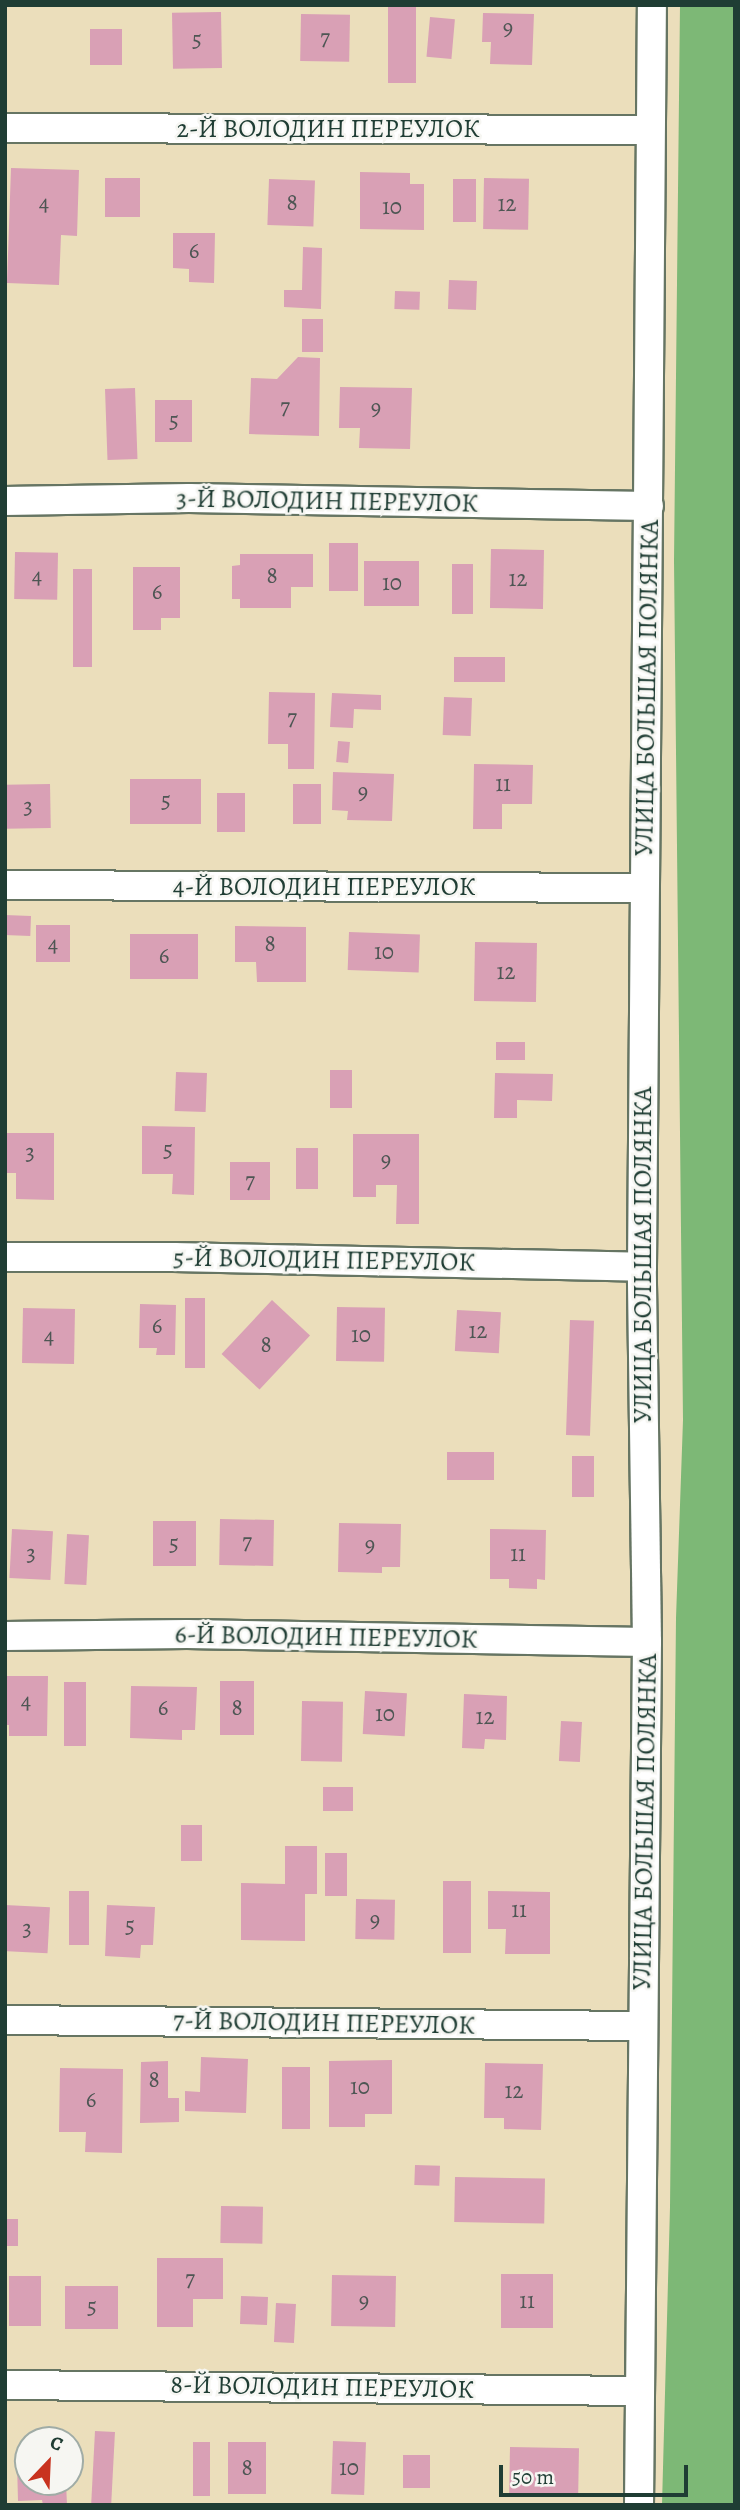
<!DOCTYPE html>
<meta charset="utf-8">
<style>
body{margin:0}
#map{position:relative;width:740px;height:2510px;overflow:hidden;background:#ebdebb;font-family:Alegreya,serif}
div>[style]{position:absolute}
.forest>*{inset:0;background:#7db876}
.building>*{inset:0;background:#d9a0b5;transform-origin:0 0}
.roads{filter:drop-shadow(2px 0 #667563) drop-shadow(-2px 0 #667563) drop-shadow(0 2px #667563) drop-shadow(0 -2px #667563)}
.street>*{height:28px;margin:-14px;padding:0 14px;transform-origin:14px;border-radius:14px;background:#fff}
span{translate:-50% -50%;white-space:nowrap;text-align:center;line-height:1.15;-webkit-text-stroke:5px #f6f6f2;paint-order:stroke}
.number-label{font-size:23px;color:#4e5654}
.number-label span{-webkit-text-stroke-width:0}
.street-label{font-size:26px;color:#1f3d34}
.frame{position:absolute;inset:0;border:7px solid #1f3d34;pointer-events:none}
.north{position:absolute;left:14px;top:2426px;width:70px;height:70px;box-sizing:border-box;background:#f6f6f2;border:2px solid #a0aca6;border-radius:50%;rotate:23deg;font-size:19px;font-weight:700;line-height:28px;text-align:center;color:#1f3d34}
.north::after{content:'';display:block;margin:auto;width:24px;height:32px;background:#c8321e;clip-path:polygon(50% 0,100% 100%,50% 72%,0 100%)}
.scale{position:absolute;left:499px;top:2465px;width:189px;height:32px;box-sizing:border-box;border:4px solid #1f3d34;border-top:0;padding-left:9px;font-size:21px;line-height:24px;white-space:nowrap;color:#1f3d34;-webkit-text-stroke:5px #f6f6f2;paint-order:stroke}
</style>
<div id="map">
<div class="forest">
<div style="clip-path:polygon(680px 5px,735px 5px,735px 2505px,662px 2505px,670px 2207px,676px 1618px,683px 1420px,674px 561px)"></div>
</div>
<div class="building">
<div style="left:388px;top:7px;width:28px;height:76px"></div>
<div style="left:221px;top:12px;width:56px;height:49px;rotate:89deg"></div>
<div style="clip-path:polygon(483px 13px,534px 14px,532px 65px,490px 64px,491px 42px,482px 42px)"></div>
<div style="left:301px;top:14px;width:49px;height:47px;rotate:1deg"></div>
<div style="left:430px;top:17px;width:25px;height:40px;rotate:5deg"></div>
<div style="left:90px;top:29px;width:32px;height:36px"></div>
<div style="clip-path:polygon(11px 168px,79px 170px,77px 236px,61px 235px,59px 285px,7px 283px)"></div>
<div style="clip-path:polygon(360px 172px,410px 173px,410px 184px,424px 184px,424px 230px,360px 229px)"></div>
<div style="left:105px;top:178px;width:35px;height:39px"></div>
<div style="left:484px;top:178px;width:45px;height:51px;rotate:1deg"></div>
<div style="left:269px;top:179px;width:46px;height:46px;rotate:2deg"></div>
<div style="left:453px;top:179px;width:23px;height:43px"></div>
<div style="clip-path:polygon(173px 233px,215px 233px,214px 283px,189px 282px,189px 269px,173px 268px)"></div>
<div style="clip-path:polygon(303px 247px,322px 248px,321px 309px,284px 307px,284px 290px,302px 290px)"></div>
<div style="left:449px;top:280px;width:28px;height:29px;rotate:2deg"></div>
<div style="left:395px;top:291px;width:25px;height:18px;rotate:2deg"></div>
<div style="left:302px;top:319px;width:21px;height:33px"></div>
<div style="clip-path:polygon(298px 357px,320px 358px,319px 436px,249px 434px,251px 378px,277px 379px)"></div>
<div style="clip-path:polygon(340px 387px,412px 388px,410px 449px,359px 448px,360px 428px,339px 428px)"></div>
<div style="left:135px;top:388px;width:71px;height:30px;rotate:88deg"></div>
<div style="left:155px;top:400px;width:37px;height:42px"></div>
<div style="left:358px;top:543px;width:48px;height:29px;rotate:90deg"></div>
<div style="left:491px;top:549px;width:53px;height:59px;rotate:1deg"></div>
<div style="left:15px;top:552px;width:43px;height:47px;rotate:1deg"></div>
<div style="clip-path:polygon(240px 554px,313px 554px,313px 587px,291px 587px,291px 608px,240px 608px,240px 599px,232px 599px,232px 566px,240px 565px)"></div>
<div style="left:364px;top:561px;width:55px;height:45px"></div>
<div style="left:452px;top:564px;width:21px;height:50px"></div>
<div style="clip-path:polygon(133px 567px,180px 567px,180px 618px,161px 618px,161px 630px,133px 630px)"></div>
<div style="left:73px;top:569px;width:19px;height:98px"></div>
<div style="left:454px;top:657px;width:51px;height:25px"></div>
<div style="clip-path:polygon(269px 692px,315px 693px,314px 769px,288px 769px,288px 744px,268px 744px)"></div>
<div style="clip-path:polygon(332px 693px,381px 695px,381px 710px,354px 709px,353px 728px,330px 727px)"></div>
<div style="left:444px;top:697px;width:28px;height:38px;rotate:2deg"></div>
<div style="left:338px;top:741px;width:12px;height:21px;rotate:5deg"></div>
<div style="clip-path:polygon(474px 764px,533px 765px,532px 804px,502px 804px,502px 829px,473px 829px)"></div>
<div style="clip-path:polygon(333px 772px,394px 774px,392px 821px,347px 820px,348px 811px,332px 810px)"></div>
<div style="left:130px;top:779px;width:71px;height:45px"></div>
<div style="left:50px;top:784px;width:44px;height:45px;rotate:89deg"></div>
<div style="left:293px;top:784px;width:28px;height:40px"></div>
<div style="left:217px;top:793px;width:28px;height:39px"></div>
<div style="left:5px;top:915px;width:26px;height:20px;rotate:2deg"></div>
<div style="left:36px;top:925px;width:34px;height:37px"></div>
<div style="clip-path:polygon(235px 926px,306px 927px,306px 982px,257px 982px,256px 962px,235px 962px)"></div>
<div style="left:349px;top:932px;width:71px;height:38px;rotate:2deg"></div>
<div style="left:130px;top:934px;width:68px;height:45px"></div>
<div style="left:475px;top:942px;width:62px;height:59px;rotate:1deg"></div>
<div style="left:496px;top:1042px;width:29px;height:18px"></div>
<div style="left:330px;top:1070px;width:22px;height:38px"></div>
<div style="left:176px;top:1072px;width:31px;height:39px;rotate:2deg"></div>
<div style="clip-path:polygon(495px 1073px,553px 1074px,552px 1101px,517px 1100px,517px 1118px,494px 1118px)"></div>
<div style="clip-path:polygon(142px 1126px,195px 1127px,194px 1195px,172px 1194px,173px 1174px,142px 1174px)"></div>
<div style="clip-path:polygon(5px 1133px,54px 1133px,54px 1200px,16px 1199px,16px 1173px,5px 1173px)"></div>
<div style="clip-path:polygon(353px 1134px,419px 1134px,419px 1224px,396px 1224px,397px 1185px,376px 1185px,376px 1197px,353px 1197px)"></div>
<div style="left:296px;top:1148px;width:22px;height:41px"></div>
<div style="left:230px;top:1162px;width:40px;height:38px"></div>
<div style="left:205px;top:1298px;width:70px;height:20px;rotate:90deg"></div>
<div style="left:272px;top:1300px;width:52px;height:74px;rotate:43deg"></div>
<div style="clip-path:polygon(140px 1304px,176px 1305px,175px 1355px,156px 1355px,157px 1348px,139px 1348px)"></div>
<div style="left:337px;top:1307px;width:48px;height:54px;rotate:1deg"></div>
<div style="left:23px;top:1308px;width:52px;height:55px;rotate:1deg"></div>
<div style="left:457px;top:1310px;width:44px;height:41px;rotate:3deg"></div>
<div style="left:570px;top:1320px;width:24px;height:115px;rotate:2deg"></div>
<div style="left:447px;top:1452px;width:47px;height:28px"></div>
<div style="left:572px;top:1456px;width:22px;height:41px"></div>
<div style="left:220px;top:1519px;width:54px;height:46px;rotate:1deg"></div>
<div style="left:153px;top:1521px;width:43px;height:45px"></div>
<div style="clip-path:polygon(339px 1523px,401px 1524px,400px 1567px,382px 1567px,382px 1573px,338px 1572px)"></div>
<div style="left:12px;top:1529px;width:41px;height:49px;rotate:3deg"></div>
<div style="clip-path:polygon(490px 1529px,546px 1530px,545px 1580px,537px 1579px,537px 1589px,509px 1588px,509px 1579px,490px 1579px)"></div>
<div style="left:67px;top:1534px;width:22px;height:50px;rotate:3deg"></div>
<div style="clip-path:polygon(5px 1676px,48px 1676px,47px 1736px,9px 1736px,9px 1725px,5px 1725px)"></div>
<div style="left:220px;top:1681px;width:34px;height:54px"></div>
<div style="left:64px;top:1682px;width:22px;height:64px"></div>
<div style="clip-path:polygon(131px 1686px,197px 1687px,195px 1730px,182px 1730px,182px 1740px,130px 1738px)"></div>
<div style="left:365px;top:1691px;width:42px;height:43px;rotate:3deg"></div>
<div style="clip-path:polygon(464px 1694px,507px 1696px,506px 1740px,485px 1739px,484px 1749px,462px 1748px)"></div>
<div style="left:302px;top:1701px;width:41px;height:60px;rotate:1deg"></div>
<div style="left:561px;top:1721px;width:21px;height:40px;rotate:3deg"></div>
<div style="left:323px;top:1787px;width:30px;height:24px"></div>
<div style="left:181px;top:1825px;width:21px;height:36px"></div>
<div style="clip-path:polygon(285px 1846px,317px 1846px,317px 1894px,305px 1894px,305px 1941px,241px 1940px,241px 1883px,285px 1884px)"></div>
<div style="left:325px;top:1853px;width:22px;height:43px"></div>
<div style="left:443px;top:1881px;width:28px;height:72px"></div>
<div style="left:69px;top:1891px;width:20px;height:54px"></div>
<div style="clip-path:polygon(488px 1891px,550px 1892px,550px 1954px,505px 1954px,506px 1929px,488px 1929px)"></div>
<div style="left:356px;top:1899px;width:39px;height:40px;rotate:1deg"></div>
<div style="left:5px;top:1905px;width:45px;height:46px;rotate:3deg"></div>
<div style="clip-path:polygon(107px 1905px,155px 1907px,153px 1945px,141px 1945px,140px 1958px,105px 1956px)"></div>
<div style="clip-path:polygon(201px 2057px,248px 2059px,246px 2113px,185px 2111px,185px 2091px,200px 2092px)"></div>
<div style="clip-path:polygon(392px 2060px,392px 2114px,365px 2114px,365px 2127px,329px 2127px,329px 2061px)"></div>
<div style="clip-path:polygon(168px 2061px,168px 2098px,179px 2098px,179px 2122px,140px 2123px,141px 2062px)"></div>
<div style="clip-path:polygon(485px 2063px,543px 2064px,541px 2130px,504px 2129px,504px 2118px,484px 2118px)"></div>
<div style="left:282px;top:2067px;width:28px;height:62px"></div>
<div style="clip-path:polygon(60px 2068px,123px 2069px,122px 2153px,85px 2152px,86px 2132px,59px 2132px)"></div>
<div style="left:415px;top:2165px;width:25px;height:20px;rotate:2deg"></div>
<div style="left:455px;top:2177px;width:90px;height:45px;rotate:1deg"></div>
<div style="left:221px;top:2206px;width:42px;height:37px;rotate:1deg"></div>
<div style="left:6px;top:2219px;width:12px;height:27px"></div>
<div style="clip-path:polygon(157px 2258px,223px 2258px,223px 2299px,193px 2299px,193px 2327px,157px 2327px)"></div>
<div style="left:501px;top:2274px;width:52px;height:54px"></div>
<div style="left:332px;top:2275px;width:64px;height:51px;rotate:1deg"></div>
<div style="left:9px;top:2276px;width:32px;height:50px"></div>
<div style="left:65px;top:2286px;width:53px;height:43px"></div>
<div style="left:241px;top:2296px;width:27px;height:28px;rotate:2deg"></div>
<div style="left:276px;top:2303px;width:20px;height:39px;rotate:3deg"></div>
<div style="left:95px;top:2431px;width:20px;height:74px;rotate:3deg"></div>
<div style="left:333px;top:2441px;width:33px;height:53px;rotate:2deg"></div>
<div style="left:193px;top:2442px;width:17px;height:54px"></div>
<div style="left:228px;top:2442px;width:38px;height:52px"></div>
<div style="left:510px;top:2447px;width:69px;height:47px;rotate:1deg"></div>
<div style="left:403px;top:2455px;width:27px;height:33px"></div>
<div style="clip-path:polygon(28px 2462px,28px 2482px,66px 2482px,67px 2505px,43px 2505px,42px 2500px,18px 2501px,17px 2463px)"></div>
</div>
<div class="roads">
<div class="street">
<div style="left:5px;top:128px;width:645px;rotate:0.18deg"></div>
<div style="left:5px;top:501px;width:184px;rotate:-0.9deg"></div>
<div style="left:189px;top:498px;width:460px;rotate:1deg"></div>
<div style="left:5px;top:885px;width:639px;rotate:0.27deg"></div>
<div style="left:5px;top:1257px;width:169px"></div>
<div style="left:174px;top:1257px;width:468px;rotate:1.2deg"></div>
<div style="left:5px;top:1636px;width:182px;rotate:-0.6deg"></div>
<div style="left:187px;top:1634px;width:460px;rotate:1deg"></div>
<div style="left:5px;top:2020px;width:638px;rotate:0.54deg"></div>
<div style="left:5px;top:2385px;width:635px;rotate:0.54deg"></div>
<div style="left:639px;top:2505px;width:863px;rotate:-89.47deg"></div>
<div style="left:647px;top:1642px;width:375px;rotate:-90.8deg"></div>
<div style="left:642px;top:1267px;width:1262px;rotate:-89.55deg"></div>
</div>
</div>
<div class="number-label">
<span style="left:508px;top:28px">9</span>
<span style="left:325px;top:38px">7</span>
<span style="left:197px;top:40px">5</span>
<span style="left:44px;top:203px">4</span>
<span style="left:292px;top:203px">8</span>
<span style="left:507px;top:204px">12</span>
<span style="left:392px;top:207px">10</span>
<span style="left:194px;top:251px">6</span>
<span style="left:285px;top:407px">7</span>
<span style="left:376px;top:408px">9</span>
<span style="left:174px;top:421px">5</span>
<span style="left:37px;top:576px">4</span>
<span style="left:272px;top:576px">8</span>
<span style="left:518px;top:579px">12</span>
<span style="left:392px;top:583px">10</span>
<span style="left:157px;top:592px">6</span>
<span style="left:292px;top:718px">7</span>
<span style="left:503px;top:784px">11</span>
<span style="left:363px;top:792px">9</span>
<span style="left:166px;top:801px">5</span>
<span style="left:28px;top:807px">3</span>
<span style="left:53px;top:944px">4</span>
<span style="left:270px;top:944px">8</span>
<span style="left:384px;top:952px">10</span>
<span style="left:164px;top:956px">6</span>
<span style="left:506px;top:972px">12</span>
<span style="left:168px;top:1150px">5</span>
<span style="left:30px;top:1153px">3</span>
<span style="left:386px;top:1160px">9</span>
<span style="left:250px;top:1181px">7</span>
<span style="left:157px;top:1326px">6</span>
<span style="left:478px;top:1331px">12</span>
<span style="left:361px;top:1335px">10</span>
<span style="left:49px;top:1336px">4</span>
<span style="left:266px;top:1345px">8</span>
<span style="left:247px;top:1542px">7</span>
<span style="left:174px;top:1544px">5</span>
<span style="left:370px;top:1545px">9</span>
<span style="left:31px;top:1554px">3</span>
<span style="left:518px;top:1554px">11</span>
<span style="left:26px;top:1701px">4</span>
<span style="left:163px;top:1708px">6</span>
<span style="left:237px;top:1708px">8</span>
<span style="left:385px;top:1714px">10</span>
<span style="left:485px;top:1717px">12</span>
<span style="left:519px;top:1910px">11</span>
<span style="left:375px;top:1920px">9</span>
<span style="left:130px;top:1926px">5</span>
<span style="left:27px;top:1929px">3</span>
<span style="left:154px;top:2080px">8</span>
<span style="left:360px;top:2087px">10</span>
<span style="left:514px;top:2091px">12</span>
<span style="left:91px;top:2100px">6</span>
<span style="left:190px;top:2279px">7</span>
<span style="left:364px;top:2301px">9</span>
<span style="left:527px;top:2301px">11</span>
<span style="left:92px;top:2307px">5</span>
<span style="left:247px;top:2468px">8</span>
<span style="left:349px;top:2468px">10</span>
</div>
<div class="street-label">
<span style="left:328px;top:129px">2-Й ВОЛОДИН ПЕРЕУЛОК</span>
<span style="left:327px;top:501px;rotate:1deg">3-Й ВОЛОДИН ПЕРЕУЛОК</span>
<span style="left:647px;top:688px;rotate:-89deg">УЛИЦА БОЛЬШАЯ ПОЛЯНКА</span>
<span style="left:324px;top:887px">4-Й ВОЛОДИН ПЕРЕУЛОК</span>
<span style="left:643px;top:1255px;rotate:-90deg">УЛИЦА БОЛЬШАЯ ПОЛЯНКА</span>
<span style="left:324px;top:1260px;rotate:1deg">5-Й ВОЛОДИН ПЕРЕУЛОК</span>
<span style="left:326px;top:1637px;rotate:1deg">6-Й ВОЛОДИН ПЕРЕУЛОК</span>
<span style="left:645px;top:1822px;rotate:-89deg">УЛИЦА БОЛЬШАЯ ПОЛЯНКА</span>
<span style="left:324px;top:2023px;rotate:1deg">7-Й ВОЛОДИН ПЕРЕУЛОК</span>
<span style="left:322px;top:2387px;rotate:1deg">8-Й ВОЛОДИН ПЕРЕУЛОК</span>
</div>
<div class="frame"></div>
<div class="north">С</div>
<div class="scale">50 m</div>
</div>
